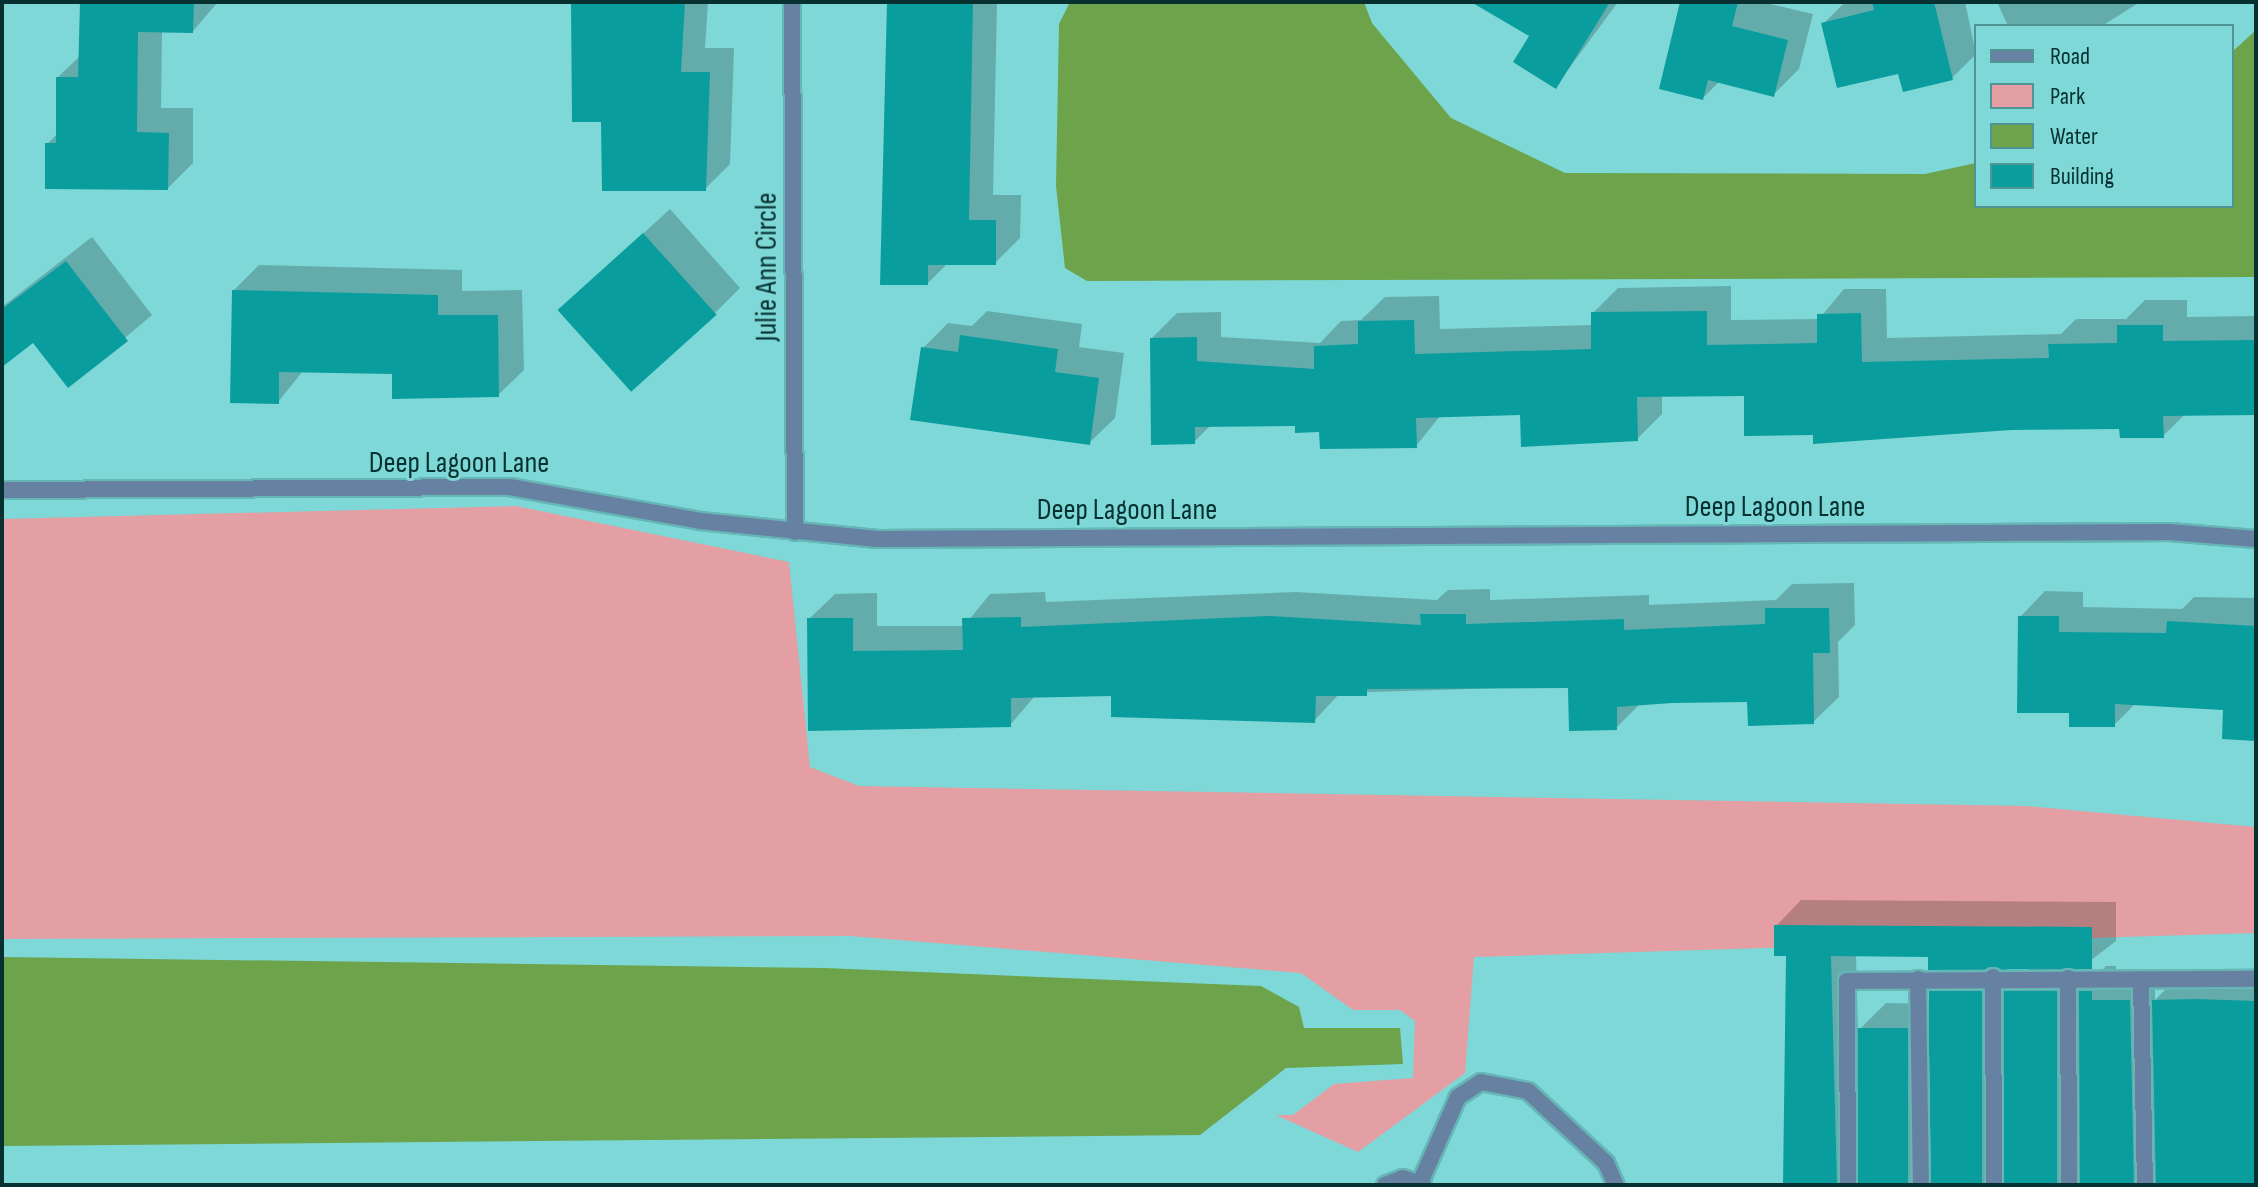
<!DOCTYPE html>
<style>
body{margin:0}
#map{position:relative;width:2258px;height:1187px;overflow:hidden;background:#7ed8d7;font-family:"Sofia Sans Condensed",sans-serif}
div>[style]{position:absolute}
.green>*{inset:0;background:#e39fa3}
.water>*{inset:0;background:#6ca34b}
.shadow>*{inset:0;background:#0003}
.building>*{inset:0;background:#0a9d9d;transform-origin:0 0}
.roads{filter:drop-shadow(2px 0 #66b6b6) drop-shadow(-2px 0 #66b6b6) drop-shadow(0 2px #66b6b6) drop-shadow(0 -2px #66b6b6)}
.lane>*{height:16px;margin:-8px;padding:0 8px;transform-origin:8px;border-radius:8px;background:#6781a3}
.street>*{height:16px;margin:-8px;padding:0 8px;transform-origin:8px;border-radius:8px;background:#6781a3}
span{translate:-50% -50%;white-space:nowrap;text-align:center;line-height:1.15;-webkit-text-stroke:6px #7ed8d7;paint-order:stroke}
.street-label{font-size:30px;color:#073030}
.frame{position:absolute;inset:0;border:4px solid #073030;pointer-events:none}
.legend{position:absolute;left:1974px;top:24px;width:260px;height:184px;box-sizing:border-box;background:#7ed8d7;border:2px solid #4e9594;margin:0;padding:10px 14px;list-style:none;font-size:24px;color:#073030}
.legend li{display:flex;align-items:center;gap:16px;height:40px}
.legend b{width:40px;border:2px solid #4e9594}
</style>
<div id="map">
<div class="green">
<div style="clip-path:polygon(516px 506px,789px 562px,810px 767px,859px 786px,2027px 806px,2256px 827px,2256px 933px,1474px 957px,1465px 1073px,1358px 1152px,1276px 1115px,1293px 1115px,1334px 1084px,1413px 1078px,1415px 1021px,1400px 1010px,1353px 1010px,1301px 973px,850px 936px,2px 939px,2px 519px)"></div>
</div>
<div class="water">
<div style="clip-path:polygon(1070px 2px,1364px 2px,1372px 23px,1451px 118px,1565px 173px,1925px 174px,1976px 163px,1976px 206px,2232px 206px,2232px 52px,2256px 30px,2256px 277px,1087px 281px,1065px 268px,1056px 186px,1059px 24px)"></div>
<div style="clip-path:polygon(2px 957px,824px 968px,1261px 986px,1299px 1007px,1304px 1028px,1400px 1028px,1403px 1064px,1286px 1068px,1200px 1135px,2px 1146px)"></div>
</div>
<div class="shadow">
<div style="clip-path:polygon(82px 2px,218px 2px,193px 31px,162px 31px,161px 108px,193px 108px,193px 163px,168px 188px,47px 144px,58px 133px,58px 77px,81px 55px)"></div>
<div style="clip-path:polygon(572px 2px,708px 2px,705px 48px,734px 48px,730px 164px,705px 189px,603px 120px,574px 120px)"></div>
<div style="clip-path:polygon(889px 2px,997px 2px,993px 195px,1021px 195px,1020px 238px,995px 263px,948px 263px,928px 283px)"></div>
<div style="clip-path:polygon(1477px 2px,1618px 2px,1556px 86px,1531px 36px)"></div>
<div style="clip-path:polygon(1683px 2px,1762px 2px,1813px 14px,1799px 69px,1774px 94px,1720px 81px,1703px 98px)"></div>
<div style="clip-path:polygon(1845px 2px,1965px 2px,1976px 54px,1952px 78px,1823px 24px)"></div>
<div style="clip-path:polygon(1997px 2px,2140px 2px,2102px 26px,2008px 26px)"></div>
<div style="clip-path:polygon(670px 209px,740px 288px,715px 313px,560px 310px)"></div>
<div style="clip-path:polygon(92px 237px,152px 315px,69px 385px,34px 340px,2px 349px,2px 307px)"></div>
<div style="clip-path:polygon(259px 265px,462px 270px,462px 291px,522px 290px,524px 370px,498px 395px,394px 372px,303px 371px,278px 402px,234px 290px)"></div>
<div style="clip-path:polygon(1731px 286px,1731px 320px,1819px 319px,1844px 289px,1886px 289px,1887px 338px,2061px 334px,2076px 319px,2126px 319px,2145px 300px,2187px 300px,2187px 317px,2256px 316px,2256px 413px,2186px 413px,2163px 436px,2121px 427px,1815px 433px,1746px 394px,1662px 395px,1662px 414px,1637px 439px,1522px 413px,1441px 415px,1416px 446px,1297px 424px,1211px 425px,1194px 442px,1152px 338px,1177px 313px,1221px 312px,1221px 337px,1320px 343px,1341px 321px,1361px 320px,1385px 297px,1439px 296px,1440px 329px,1593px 325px,1593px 313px,1618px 288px)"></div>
<div style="clip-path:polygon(987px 311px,1082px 324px,1079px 347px,1124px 353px,1115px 418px,1089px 443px,923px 348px,948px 323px,972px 326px)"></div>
<div style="clip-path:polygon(1854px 583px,1855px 625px,1838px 642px,1839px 697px,1813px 722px,1749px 700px,1641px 703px,1616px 728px,1570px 686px,1340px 693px,1314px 721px,1113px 694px,1035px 696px,1010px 725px,810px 729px,809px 619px,835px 594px,877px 593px,877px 626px,964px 626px,990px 594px,1045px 592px,1046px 602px,1295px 592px,1437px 600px,1448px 590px,1490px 589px,1490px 600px,1649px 595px,1649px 605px,1776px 600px,1792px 584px)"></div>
<div style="clip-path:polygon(2045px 591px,2083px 592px,2083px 607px,2182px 609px,2194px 597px,2256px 598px,2256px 739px,2225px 708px,2136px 703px,2114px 725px,2071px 711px,2020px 617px)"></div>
<div style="clip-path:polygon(evenodd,1801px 900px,2116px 902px,2116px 941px,2082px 967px,2082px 991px,2106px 966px,2116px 966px,2116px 975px,2155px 976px,2155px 1000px,2180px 975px,2256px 978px,2256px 1185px,1785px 1185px,1788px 954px,1776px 926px,1801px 900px,1856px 954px,1930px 955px,1956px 967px,1931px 992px,1931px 1004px,1886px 1003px,1858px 1031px,1856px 954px,1801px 900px,2007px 967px,2031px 967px,2007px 991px,2007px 967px)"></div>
</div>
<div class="building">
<div style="clip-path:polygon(80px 2px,194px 2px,193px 33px,138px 32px,137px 132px,169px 133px,168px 190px,45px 189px,45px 143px,56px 143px,56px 77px,78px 77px)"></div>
<div style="clip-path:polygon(571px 2px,685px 2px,681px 72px,710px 72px,706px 191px,602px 191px,601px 122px,572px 122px)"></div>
<div style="clip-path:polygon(887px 2px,973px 2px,969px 220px,996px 220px,996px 265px,928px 265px,928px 285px,880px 285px)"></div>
<div style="clip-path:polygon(1471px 2px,1610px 2px,1556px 89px,1513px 62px,1529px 36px)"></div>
<div style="clip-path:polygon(1680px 2px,1738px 2px,1732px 26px,1788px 40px,1774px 97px,1708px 80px,1703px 100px,1659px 89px)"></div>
<div style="clip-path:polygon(1872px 2px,1934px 2px,1953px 80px,1903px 92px,1898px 74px,1837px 88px,1821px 23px,1874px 10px)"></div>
<div style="left:643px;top:233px;width:110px;height:115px;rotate:48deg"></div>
<div style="clip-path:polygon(66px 261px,128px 341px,68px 388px,33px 343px,2px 367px,2px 309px)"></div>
<div style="clip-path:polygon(232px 290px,438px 295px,438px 315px,498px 315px,499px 397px,392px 399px,392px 374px,279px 372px,279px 404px,230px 403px)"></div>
<div style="clip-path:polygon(1707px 311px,1707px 345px,1817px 343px,1817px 314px,1861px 313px,1862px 362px,2049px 358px,2048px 344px,2117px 343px,2117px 325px,2163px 325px,2163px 341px,2256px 340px,2256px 415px,2163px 416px,2164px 438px,2120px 438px,2119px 429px,2011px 430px,1813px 444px,1813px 435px,1744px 436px,1744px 396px,1637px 397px,1638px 441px,1521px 447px,1520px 415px,1416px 418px,1417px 448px,1320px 449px,1319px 432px,1295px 433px,1295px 426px,1195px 427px,1195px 444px,1151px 445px,1150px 338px,1197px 337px,1197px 361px,1314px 369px,1314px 346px,1358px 344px,1358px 321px,1414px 320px,1415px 354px,1591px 349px,1591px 312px)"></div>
<div style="clip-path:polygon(960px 335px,1058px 349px,1055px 372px,1099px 378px,1090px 445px,910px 420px,921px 347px,958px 352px)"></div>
<div style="clip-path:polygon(1765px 608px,1829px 608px,1830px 653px,1813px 653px,1814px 724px,1748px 726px,1747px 702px,1672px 703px,1617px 707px,1617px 730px,1569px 731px,1568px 688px,1367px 689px,1367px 696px,1316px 696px,1315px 723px,1111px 717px,1111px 696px,1011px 698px,1011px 727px,808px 731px,807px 618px,853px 618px,853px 651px,963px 650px,962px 618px,1021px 617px,1021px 627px,1268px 616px,1421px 625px,1420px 614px,1466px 614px,1466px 624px,1624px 619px,1624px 630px,1765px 624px)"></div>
<div style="clip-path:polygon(2018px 616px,2059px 616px,2059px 632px,2166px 633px,2167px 621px,2256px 626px,2256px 741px,2222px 739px,2223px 710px,2115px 704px,2115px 727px,2069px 727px,2069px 713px,2017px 713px)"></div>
<div style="clip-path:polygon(1774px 925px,2092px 927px,2092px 969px,1928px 970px,1928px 957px,1831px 956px,1837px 1185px,1783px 1185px,1786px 956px,1774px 956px)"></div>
<div style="left:1982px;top:991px;width:194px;height:53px;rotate:90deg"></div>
<div style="left:2004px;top:991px;width:53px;height:194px"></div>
<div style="clip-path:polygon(2079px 991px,2092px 991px,2092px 1000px,2130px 1000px,2134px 1185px,2080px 1185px)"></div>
<div style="clip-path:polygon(2195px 999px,2256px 1001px,2256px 1185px,2156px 1185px,2152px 1000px)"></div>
<div style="left:1858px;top:1028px;width:50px;height:157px"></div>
</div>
<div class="roads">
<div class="lane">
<div style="left:1993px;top:977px;width:208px;rotate:89.7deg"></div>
<div style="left:2068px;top:978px;width:207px;rotate:89.7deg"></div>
<div style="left:1918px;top:979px;width:206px;rotate:89.2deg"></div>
<div style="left:2141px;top:979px;width:206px;rotate:88.9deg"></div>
<div style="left:1420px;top:1183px;width:94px;rotate:-66.2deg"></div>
<div style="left:1458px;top:1097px;width:27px;rotate:-33deg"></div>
<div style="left:1481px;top:1082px;width:48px;rotate:10.8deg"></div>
<div style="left:1528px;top:1091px;width:106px;rotate:42.7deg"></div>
<div style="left:1606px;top:1163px;width:24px;rotate:66deg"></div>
<div style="left:1385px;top:1185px;width:19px;rotate:-21deg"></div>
<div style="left:1403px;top:1178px;width:21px;rotate:19deg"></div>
<div style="left:1848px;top:1185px;width:204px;rotate:-90.3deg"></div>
<div style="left:1847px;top:981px;width:409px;rotate:-0.3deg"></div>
</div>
<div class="street">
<div style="left:792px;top:2px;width:530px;rotate:89.68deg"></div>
<div style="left:2px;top:490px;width:508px;rotate:-0.34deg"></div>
<div style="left:510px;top:487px;width:193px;rotate:10.1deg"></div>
<div style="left:700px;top:521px;width:178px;rotate:5.8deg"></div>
<div style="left:877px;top:539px;width:1292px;rotate:-0.31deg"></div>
<div style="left:2169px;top:532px;width:87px;rotate:4.6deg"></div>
</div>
</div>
<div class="street-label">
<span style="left:767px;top:267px;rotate:-90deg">Julie Ann Circle</span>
<span style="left:459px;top:463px">Deep Lagoon Lane</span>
<span style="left:1775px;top:507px">Deep Lagoon Lane</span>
<span style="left:1127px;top:510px">Deep Lagoon Lane</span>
</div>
<div class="frame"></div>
<ul class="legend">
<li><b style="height:10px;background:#6781a3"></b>Road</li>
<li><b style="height:22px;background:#e39fa3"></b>Park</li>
<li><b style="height:22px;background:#6ca34b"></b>Water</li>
<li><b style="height:22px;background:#0a9d9d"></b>Building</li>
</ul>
</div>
